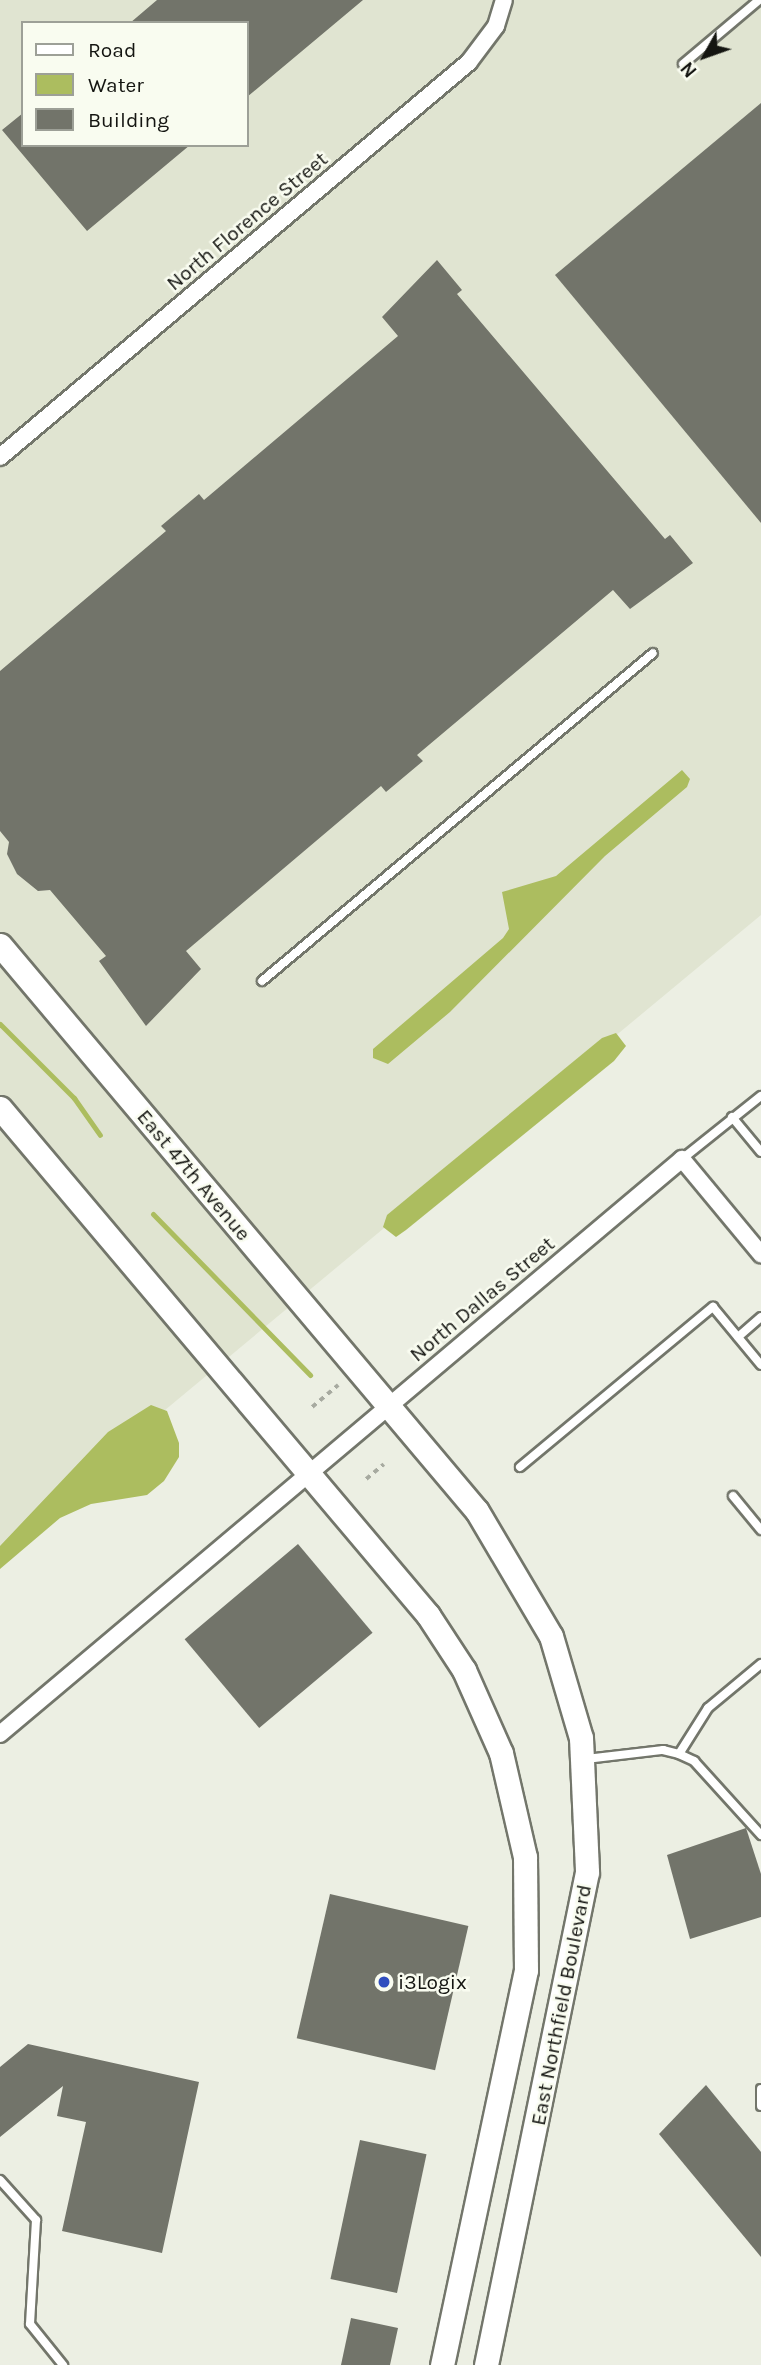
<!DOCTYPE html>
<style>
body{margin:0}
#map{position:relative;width:761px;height:2365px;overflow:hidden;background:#ecefe3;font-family:Karla,sans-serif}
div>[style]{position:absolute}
.built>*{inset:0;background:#e0e4d1}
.water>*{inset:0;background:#acbd5f}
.stream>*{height:5px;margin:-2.5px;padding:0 2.5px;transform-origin:2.5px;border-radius:2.5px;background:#acbd5f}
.building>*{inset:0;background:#72746a;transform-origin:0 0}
.path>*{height:3.5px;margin-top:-1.75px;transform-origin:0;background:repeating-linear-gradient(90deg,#a7aaa0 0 5px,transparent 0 10px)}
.roads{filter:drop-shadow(2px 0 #73766b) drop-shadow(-2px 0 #73766b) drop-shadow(0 2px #73766b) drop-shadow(0 -2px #73766b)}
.service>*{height:8px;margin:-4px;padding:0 4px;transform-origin:4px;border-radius:4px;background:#fff}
.minor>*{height:16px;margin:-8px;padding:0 8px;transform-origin:8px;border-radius:8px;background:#fff}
.secondary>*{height:23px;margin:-11.5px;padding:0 11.5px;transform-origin:11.5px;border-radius:11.5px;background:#fff}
.dots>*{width:19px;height:19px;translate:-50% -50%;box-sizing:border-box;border:4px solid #f9fcf0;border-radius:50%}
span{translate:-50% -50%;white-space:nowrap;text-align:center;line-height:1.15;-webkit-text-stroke:5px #f9fcf0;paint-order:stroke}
.street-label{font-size:21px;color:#141511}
.poi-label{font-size:21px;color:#141511}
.left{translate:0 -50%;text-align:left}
.legend{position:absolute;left:21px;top:21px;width:228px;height:126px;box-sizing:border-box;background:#f9fcf0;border:2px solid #9da097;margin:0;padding:9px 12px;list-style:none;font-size:21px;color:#141511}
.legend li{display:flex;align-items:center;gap:14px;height:35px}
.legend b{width:35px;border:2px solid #9da097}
.north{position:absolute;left:670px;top:21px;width:70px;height:70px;-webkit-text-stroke:5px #f9fcf0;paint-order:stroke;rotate:230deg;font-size:19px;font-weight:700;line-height:28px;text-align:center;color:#141511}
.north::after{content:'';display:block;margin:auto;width:24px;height:32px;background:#141511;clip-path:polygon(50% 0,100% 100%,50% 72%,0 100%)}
</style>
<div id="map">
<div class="built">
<div style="clip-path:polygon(evenodd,0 0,761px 0,761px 915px,0 1547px,0 0,23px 23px,247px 23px,247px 145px,23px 145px,23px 23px)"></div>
</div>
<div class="water">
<div style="clip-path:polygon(682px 770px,690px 779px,687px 787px,605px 856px,450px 1012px,388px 1064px,373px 1058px,373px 1049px,503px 938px,509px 929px,502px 892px,556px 876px)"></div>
<div style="clip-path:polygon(616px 1033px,626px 1046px,614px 1061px,406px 1230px,396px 1237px,383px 1227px,387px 1215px,433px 1177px,602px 1038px)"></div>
<div style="clip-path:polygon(151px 1405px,167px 1411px,179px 1443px,179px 1457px,164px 1481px,147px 1495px,91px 1504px,60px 1518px,0 1569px,0 1546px,108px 1432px)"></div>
</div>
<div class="stream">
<div style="left:0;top:1024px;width:105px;rotate:45deg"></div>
<div style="left:74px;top:1098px;width:45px;rotate:54.9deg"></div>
<div style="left:153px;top:1214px;width:225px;rotate:45.7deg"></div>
</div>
<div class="building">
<div style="clip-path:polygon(157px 0,363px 0,247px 97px,247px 23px,130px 23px)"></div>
<div style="clip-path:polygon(761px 103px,761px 523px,555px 275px)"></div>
<div style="clip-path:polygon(23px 113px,23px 145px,190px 145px,87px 231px,2px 130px)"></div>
<div style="clip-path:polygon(437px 260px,462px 290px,457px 294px,665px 539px,670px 535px,693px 563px,630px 609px,613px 590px,417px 755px,423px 761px,386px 792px,381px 786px,186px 951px,201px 969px,146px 1026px,99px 961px,106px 956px,50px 890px,38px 891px,17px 874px,7px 854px,9px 842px,0 831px,0 671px,166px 531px,161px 526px,199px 494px,204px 500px,398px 336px,382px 317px)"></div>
<div style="left:298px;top:1544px;width:116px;height:148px;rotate:50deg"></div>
<div style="clip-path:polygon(746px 1828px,761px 1874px,761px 1917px,690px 1939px,667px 1855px)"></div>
<div style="left:330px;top:1894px;width:142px;height:148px;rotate:13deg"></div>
<div style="clip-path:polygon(28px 2044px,199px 2082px,162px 2253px,62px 2231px,86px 2122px,57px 2116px,63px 2086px,0 2137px,0 2067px)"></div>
<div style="clip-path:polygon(706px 2085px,761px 2152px,761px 2257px,659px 2134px)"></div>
<div style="left:360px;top:2140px;width:68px;height:142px;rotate:12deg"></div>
<div style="clip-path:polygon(351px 2318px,398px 2328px,390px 2365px,341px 2365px)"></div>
</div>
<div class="path">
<div style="left:312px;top:1407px;width:34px;rotate:-40deg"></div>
<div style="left:366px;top:1479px;width:23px;rotate:-40deg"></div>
</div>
<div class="roads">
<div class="service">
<div style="left:683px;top:64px;width:99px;rotate:-40.1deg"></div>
<div style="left:262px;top:981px;width:510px;rotate:-39.99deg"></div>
<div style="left:732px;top:1117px;width:45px;rotate:50.4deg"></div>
<div style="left:682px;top:1159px;width:101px;rotate:-38.6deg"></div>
<div style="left:738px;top:1337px;width:30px;rotate:-41deg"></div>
<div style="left:520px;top:1467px;width:251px;rotate:-39.7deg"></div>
<div style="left:713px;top:1307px;width:75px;rotate:50.4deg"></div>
<div style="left:733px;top:1496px;width:44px;rotate:50.5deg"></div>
<div style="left:679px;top:1754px;width:54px;rotate:-57.8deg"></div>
<div style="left:708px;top:1708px;width:69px;rotate:-39.7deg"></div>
<div style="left:586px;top:1759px;width:78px;rotate:-6.7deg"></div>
<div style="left:663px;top:1750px;width:16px;rotate:14deg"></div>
<div style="left:679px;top:1754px;width:17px;rotate:25deg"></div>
<div style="left:694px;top:1761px;width:100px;rotate:47.8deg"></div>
<div style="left:761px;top:2089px;width:17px;rotate:90deg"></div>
<div style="left:0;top:2180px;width:54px;rotate:48deg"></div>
<div style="left:36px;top:2220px;width:104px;rotate:93.3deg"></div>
<div style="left:30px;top:2324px;width:53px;rotate:51.2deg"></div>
</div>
<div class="minor">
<div style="left:0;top:457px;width:613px;rotate:-40.1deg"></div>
<div style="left:469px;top:62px;width:45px;rotate:-53.1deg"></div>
<div style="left:496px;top:26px;width:27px;rotate:-73deg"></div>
<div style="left:0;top:1734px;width:892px;rotate:-40.13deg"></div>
<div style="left:682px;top:1159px;width:124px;rotate:50.3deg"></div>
</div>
<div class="secondary">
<div style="left:0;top:945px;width:740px;rotate:49.88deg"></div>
<div style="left:477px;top:1511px;width:145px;rotate:59.4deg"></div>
<div style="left:551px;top:1636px;width:106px;rotate:73.6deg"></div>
<div style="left:581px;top:1738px;width:134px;rotate:87.4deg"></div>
<div style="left:587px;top:1872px;width:503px;rotate:101.58deg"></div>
<div style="left:0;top:1108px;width:664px;rotate:49.83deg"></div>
<div style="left:428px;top:1615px;width:66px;rotate:56.8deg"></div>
<div style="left:464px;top:1670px;width:91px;rotate:66deg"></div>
<div style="left:501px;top:1753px;width:107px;rotate:77deg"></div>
<div style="left:525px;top:1857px;width:113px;rotate:89.5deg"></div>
<div style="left:526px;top:1970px;width:404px;rotate:102deg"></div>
</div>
</div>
<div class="dots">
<div style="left:384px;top:1982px;background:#304ebe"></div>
</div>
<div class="street-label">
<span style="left:247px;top:221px;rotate:-40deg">North Florence Street</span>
<span style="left:194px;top:1175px;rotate:50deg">East 47th Avenue</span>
<span style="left:482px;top:1299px;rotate:-40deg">North Dallas Street</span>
<span style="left:561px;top:2005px;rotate:-79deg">East Northfield Boulevard</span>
</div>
<div class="poi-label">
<span class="left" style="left:398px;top:1982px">i3Logix</span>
</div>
<ul class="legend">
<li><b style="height:9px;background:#fff"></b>Road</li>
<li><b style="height:19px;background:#acbd5f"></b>Water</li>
<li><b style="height:19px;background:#72746a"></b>Building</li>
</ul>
<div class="north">N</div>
</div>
